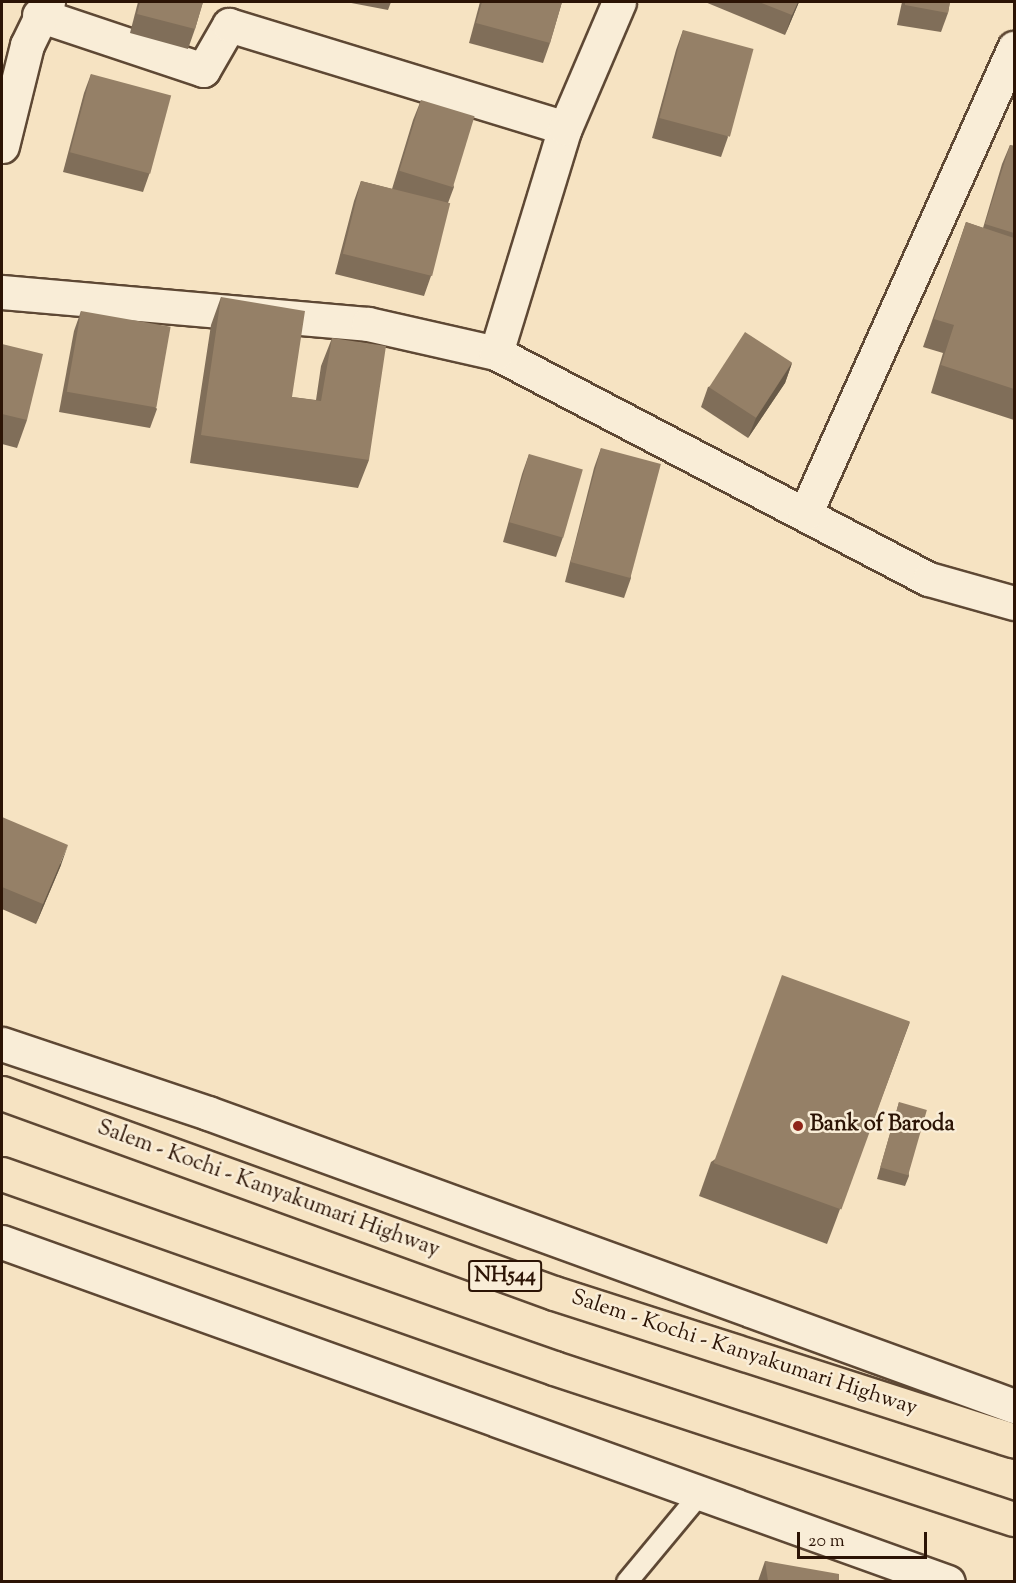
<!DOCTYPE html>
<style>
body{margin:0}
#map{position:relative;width:1016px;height:1583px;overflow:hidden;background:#f6e3c2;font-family:"Sorts Mill Goudy",serif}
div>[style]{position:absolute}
.roads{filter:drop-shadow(2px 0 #5e4834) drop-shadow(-2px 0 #5e4834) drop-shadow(0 2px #5e4834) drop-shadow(0 -2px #5e4834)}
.service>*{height:20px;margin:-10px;padding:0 10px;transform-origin:10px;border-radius:10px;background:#f9edd7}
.minor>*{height:33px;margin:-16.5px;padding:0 16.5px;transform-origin:16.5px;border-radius:16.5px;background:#f9edd7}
.tertiary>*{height:33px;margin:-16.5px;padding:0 16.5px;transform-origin:16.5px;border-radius:16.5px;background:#f9edd7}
.trunk>*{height:33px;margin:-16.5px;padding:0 16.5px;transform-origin:16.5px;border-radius:16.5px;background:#f6e3c2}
.wall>*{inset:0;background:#806e59}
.shaded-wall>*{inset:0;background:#685a48}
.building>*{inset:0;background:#958067;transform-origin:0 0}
.dots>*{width:16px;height:16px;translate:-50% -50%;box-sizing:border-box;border:3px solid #f9edd7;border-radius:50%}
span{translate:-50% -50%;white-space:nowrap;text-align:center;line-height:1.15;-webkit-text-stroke:5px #f9edd7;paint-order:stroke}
.shield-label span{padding:2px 4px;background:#f9edd7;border:2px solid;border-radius:4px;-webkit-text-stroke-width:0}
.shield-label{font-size:21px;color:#2c1405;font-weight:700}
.poi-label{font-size:22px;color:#2c1405;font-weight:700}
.left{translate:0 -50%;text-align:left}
.street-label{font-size:22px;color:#2c1405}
.frame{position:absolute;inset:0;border:3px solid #2c1405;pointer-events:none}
.scale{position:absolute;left:797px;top:1532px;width:130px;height:27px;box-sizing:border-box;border:3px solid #2c1405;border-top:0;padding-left:8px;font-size:18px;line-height:21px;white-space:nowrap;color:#2c1405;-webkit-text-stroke:4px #f9edd7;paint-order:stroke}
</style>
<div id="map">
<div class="roads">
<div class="service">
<div style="left:627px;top:1582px;width:116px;rotate:-50.3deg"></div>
</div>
<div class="minor">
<div style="left:39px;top:15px;width:173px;rotate:18.5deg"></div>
<div style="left:203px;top:70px;width:52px;rotate:-60deg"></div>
<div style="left:229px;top:25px;width:351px;rotate:17deg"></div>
<div style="left:2px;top:146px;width:104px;rotate:-76.1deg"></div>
<div style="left:27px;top:45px;width:48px;rotate:-64deg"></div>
<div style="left:2px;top:292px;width:367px;rotate:5deg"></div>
<div style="left:368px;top:324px;width:131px;rotate:12.8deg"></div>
<div style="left:496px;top:353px;width:488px;rotate:27.6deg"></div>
<div style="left:929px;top:579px;width:88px;rotate:15.8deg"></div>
<div style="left:496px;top:353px;width:235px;rotate:-73deg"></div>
<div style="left:565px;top:128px;width:137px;rotate:-66.8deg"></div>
<div style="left:805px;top:514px;width:511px;rotate:-65.84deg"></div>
</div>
<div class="tertiary">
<div style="left:2px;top:1044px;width:217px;rotate:18.5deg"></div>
<div style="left:208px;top:1113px;width:858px;rotate:19.98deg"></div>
<div style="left:2px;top:1242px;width:1005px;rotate:19.77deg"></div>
</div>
<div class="trunk">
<div style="left:2px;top:1093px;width:587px;rotate:19.92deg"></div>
<div style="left:554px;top:1293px;width:483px;rotate:17.8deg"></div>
<div style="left:2px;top:1174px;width:585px;rotate:19.36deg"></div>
<div style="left:554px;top:1368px;width:484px;rotate:18.2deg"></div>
</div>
</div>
<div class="wall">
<div style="clip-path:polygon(138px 2px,203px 2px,195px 29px,188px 49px,130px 33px)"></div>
<div style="clip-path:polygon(346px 2px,391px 2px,388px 10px)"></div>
<div style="clip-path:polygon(480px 2px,562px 2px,550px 43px,543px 63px,469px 43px)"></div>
<div style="clip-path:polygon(705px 2px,799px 2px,785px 35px)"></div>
<div style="clip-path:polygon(902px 2px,950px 2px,948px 13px,941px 32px,897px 25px)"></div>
<div style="clip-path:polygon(683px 30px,728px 137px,721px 157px,652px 138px,676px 50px)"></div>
<div style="clip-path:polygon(91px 74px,150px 172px,143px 192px,63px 172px,84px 93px)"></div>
<div style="clip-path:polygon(421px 100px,454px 187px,448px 203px,431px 276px,424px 296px,335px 274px,354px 201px,361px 181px,392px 189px,413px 120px)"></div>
<div style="clip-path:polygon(1010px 145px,1014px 146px,1014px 420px,931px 393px,943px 353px,923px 347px,966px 222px,983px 228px,1002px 164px)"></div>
<div style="clip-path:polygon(221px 297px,292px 397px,316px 400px,321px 366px,332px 338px,369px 460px,358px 488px,190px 463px,211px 325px)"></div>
<div style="clip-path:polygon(81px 311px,157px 409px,150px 428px,59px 412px,74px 331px)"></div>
<div style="clip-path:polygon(2px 344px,27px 420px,17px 448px,2px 444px)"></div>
<div style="clip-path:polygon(792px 363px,785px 383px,748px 438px,701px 407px,708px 387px)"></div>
<div style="clip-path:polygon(601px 448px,631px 578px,624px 598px,565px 582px,594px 468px)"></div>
<div style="clip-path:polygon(529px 454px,563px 537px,556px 557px,503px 542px,522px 474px)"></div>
<div style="clip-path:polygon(2px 817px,61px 865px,36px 924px,2px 909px)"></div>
<div style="clip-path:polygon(910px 1022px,827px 1244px,699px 1196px,711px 1162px)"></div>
<div style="clip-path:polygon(899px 1102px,909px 1176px,905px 1186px,877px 1179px,896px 1113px)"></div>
<div style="clip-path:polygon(765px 1561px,839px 1581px,758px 1581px)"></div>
</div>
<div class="shaded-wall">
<div style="clip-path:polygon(798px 2px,799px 2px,785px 35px,792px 15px)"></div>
<div style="clip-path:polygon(792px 363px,785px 383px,748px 438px,756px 418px)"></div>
<div style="clip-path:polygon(68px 845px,61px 865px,36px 924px,43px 904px)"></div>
</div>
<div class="building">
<div style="clip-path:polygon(140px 2px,203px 2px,195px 29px,137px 14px)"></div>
<div style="clip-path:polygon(482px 2px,562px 2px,550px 43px,476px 23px)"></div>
<div style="clip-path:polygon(759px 2px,798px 2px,792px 15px)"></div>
<div style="clip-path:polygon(905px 2px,950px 2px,948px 13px,905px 5px)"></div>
<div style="left:683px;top:30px;width:73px;height:91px;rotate:15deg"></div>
<div style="left:91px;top:74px;width:83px;height:81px;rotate:15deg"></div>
<div style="left:421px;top:100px;width:56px;height:74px;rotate:17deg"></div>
<div style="clip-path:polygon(1010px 145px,1014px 146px,1014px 233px,985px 224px)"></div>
<div style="left:361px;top:181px;width:92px;height:75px;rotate:14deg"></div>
<div style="clip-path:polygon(966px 222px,1014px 238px,1014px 389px,941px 365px,954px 325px,934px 319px)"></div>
<div style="clip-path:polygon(221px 297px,305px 311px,292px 397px,321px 401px,332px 338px,386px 346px,369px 460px,201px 435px)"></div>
<div style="left:81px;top:311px;width:91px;height:82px;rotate:10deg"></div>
<div style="left:745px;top:332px;width:56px;height:66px;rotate:33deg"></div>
<div style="clip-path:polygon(2px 344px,43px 354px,27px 420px,2px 414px)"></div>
<div style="left:601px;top:448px;width:62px;height:118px;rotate:15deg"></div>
<div style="left:529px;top:454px;width:56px;height:71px;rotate:16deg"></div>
<div style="clip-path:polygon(2px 817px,68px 845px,43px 904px,2px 887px)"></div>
<div style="left:782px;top:975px;width:136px;height:200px;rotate:20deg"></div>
<div style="left:899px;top:1102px;width:29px;height:68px;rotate:16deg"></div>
<div style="clip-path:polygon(765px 1561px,839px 1574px,839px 1581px,768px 1581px)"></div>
</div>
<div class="dots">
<div style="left:798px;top:1126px;background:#8f2418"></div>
</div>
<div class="shield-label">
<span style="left:505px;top:1276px">NH544</span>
</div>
<div class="poi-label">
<span class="left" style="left:810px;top:1126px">Bank of Baroda</span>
</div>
<div class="street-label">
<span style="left:268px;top:1190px;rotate:20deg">Salem - Kochi - Kanyakumari Highway</span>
<span style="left:744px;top:1354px;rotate:18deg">Salem - Kochi - Kanyakumari Highway</span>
</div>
<div class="frame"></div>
<div class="scale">20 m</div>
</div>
